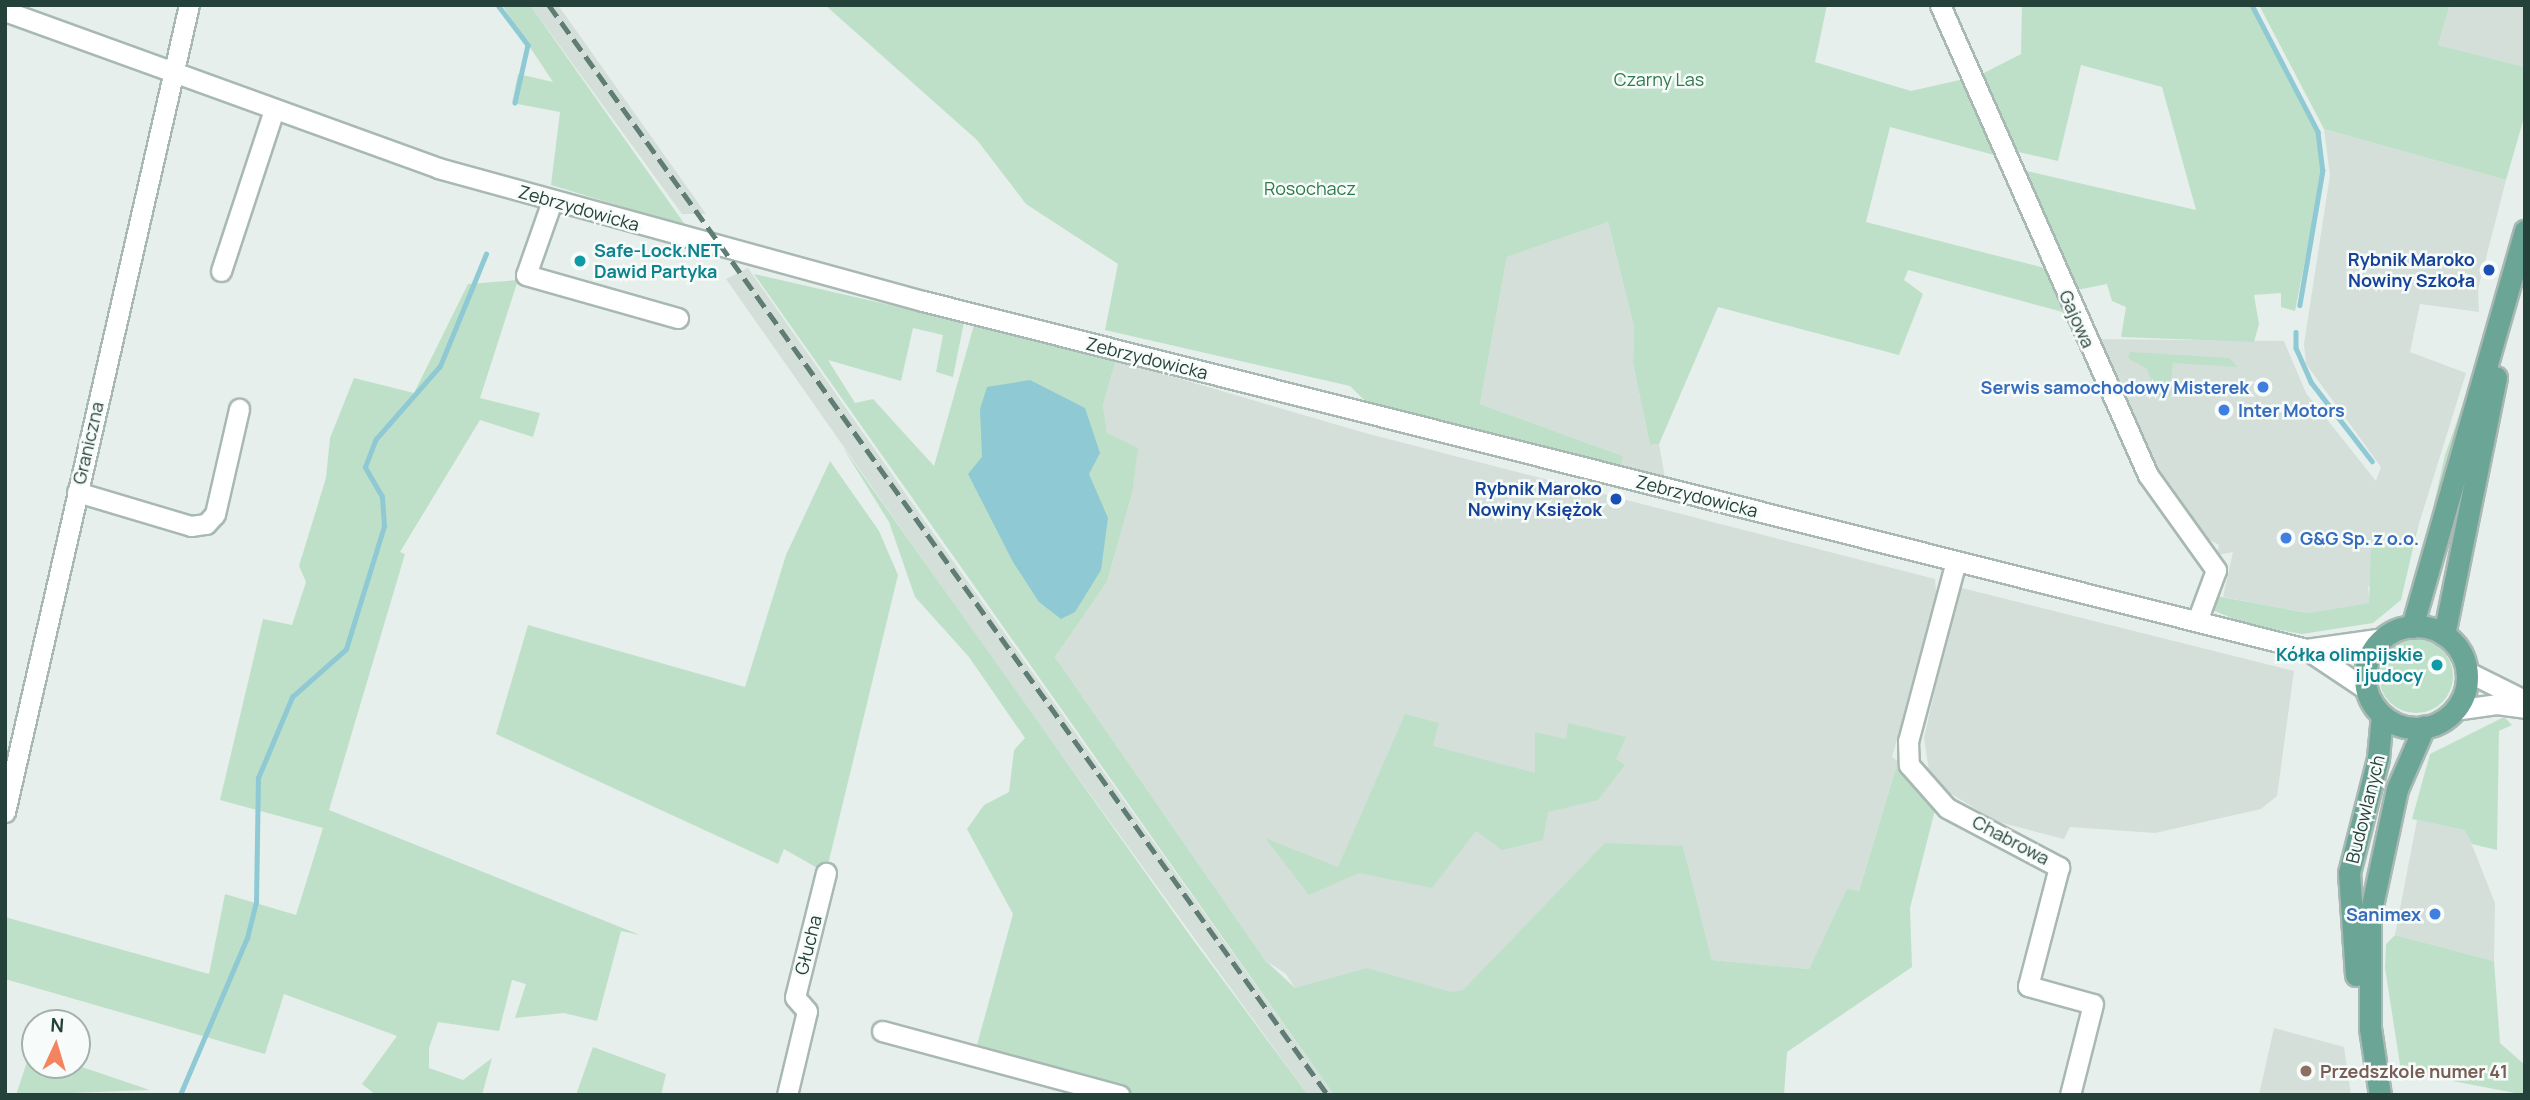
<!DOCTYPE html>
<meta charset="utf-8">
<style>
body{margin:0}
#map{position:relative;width:2530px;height:1100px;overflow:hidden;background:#e6efeb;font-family:Manrope,sans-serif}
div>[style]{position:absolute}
.built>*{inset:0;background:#d4dfda}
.green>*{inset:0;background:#bfe0c8}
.round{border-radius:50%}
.water>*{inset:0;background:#8ec9d4}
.stream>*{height:4.5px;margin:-2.25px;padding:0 2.25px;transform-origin:2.25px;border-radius:2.25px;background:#8ec9d4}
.roads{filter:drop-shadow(2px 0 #a8b8b2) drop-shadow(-2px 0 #a8b8b2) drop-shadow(0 2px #a8b8b2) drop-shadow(0 -2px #a8b8b2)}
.minor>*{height:19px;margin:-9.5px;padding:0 9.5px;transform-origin:9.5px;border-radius:9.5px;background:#fff}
.major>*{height:21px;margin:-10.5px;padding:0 10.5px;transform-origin:10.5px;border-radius:10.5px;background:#6aa596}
.major>.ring{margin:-10.5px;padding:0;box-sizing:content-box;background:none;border:21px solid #6aa596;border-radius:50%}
.rail>*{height:4.5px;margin-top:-2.25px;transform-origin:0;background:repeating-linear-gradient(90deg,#5f7d75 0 14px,transparent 0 21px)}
.dots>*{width:19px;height:19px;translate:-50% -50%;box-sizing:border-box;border:4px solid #f7fbf9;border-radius:50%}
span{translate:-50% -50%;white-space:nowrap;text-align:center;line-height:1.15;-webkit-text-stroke:5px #f7fbf9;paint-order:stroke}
.park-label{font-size:18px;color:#2d7a4b}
.street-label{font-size:18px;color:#24423a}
.culture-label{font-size:18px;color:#0d838f;font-weight:700}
.left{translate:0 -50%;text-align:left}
.right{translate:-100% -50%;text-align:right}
.transit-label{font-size:18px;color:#164399;font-weight:700}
.shop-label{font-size:18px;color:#366cbe;font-weight:700}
.education-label{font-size:18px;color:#785e54;font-weight:700}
.frame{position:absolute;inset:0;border:7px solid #24423a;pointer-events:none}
.north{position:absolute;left:21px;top:1009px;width:70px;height:70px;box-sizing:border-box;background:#f7fbf9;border:2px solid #a3b1ad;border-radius:50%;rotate:4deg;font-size:19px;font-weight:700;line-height:28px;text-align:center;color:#24423a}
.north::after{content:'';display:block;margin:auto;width:24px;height:32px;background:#f4845f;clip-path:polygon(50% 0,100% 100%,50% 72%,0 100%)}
</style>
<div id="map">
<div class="built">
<div style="clip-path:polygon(530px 5px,558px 5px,706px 214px,682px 214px)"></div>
<div style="clip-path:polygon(2450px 5px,2525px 5px,2525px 67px,2438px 45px)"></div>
<div style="clip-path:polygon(2324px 129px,2506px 180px,2478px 289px,2479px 312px,2420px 304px,2410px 352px,2466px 373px,2412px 546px,2368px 587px,2370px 603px,2308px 613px,2223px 597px,2233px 552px,2217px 555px,2219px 545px,2198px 534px,2152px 464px,2094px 339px,2284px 341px,2306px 393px,2376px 481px,2381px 467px,2306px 364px,2304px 344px,2330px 175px)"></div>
<div style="clip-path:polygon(1608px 222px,1634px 327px,1633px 364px,1650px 445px,1659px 444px,1665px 478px,1621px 467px,1623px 456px,1480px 404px,1507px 257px)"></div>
<div style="clip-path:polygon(748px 268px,931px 530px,1334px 1095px,1308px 1095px,1006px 678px,726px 279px)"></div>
<div style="clip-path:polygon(1116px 360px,1365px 433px,1935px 579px,1937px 604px,1892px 757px,1898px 761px,1859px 891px,1847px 890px,1809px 969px,1712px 960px,1683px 846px,1583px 868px,1361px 1095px,1286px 974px,1265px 960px,1055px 657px,1107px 582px,1132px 494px,1107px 433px,1103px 405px)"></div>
<div style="clip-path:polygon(1958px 587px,2294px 671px,2277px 796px,2261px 809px,2155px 833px,2070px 827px,2064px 839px,1995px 821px,1945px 790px,1929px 771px,1924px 738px)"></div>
<div style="clip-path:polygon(2417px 820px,2466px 830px,2495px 903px,2494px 961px,2395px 935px)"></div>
<div style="clip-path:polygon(2274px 1028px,2344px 1047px,2351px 1095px,2259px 1095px)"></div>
</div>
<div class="green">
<div style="clip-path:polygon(502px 5px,530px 5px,686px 226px,551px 185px,560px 112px,512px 103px,518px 74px,553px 82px)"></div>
<div style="clip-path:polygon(825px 5px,1827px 5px,1815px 62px,1911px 91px,1964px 79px,1998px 156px,1890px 127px,1866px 222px,2052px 270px,2070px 314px,1908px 270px,1904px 280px,1923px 294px,1899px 355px,1718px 307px,1659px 444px,1650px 445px,1633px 364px,1634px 327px,1608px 222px,1507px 257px,1480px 404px,1623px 456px,1621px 467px,1368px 404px,1350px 386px,1105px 330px,1118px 264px,1026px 204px,977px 140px)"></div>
<div style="clip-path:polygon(2022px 5px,2254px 5px,2318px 132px,2323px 170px,2295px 311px,2281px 307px,2281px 293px,2254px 295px,2259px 324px,2254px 342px,2121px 337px,2126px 307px,2112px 301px,2107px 284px,2077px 290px,2094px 339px,2018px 169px,2196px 210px,2162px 87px,2081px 65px,2058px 161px,2010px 150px,1980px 75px,2021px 54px)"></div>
<div style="clip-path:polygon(2259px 5px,2450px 5px,2438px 45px,2525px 67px,2525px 114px,2506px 180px,2324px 129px)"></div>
<div style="clip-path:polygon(754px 274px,964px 322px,953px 377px,936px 372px,943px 335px,913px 328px,901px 381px,828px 360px,855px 403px,873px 399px,934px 466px,974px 325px,1116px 360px,1103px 405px,1107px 433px,1138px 448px,1132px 494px,1107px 582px,1055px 657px,1265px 960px,1295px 988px,1367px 968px,1451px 992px,1463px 990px,1605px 843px,1683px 846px,1712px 960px,1809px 969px,1847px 889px,1859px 891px,1898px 761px,1935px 810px,1910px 908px,1912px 967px,1787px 1052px,1784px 1095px,1334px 1095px)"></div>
<div style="clip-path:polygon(518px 280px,480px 398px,540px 413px,533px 437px,480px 420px,400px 552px,405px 554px,329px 810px,640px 935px,621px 931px,597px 1021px,564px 1013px,515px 1018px,526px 984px,512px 980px,499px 1031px,438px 1022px,429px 1048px,429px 1068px,463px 1080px,492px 1058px,482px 1095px,376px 1095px,362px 1084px,397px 1036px,284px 994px,265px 1054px,5px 979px,5px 917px,209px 974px,225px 894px,296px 915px,323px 828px,220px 800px,263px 619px,292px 625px,306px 582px,299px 566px,326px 478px,330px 438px,354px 378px,414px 393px,468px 284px)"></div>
<div style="clip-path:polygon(2130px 352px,2229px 358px,2238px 367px,2173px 363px,2170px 394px,2158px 397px,2147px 369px,2128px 358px)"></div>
<div style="clip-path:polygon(2469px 387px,2472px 390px,2413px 597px,2445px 455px)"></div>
<div style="clip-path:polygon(842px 446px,1191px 937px,1308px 1095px,1139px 1095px,977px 1045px,1013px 914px,967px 829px,984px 805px,1009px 792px,1014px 750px,1025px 738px,969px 657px,915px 597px,889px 522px)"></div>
<div style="clip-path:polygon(830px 461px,879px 531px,898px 575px,826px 873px,784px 849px,778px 864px,496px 734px,528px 625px,745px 687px,786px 555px)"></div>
<div style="clip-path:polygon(2419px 522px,2401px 600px,2373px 623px,2302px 634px,2246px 624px,2210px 609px,2216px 596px,2308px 613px,2369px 603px,2371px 547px,2411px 546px)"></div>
<div class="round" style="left:2379px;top:639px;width:74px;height:74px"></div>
<div style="clip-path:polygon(1405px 714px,1439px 723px,1433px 746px,1535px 773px,1535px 732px,1566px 739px,1568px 723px,1626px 737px,1616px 759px,1625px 765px,1598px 800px,1548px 812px,1543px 840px,1502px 850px,1476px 831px,1432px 888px,1359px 873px,1309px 895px,1265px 838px,1338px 867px)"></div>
<div style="clip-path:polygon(2504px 717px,2512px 725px,2499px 731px,2497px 850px,2472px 844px,2465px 830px,2412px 819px,2430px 754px)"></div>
<div style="clip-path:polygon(2395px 935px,2494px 961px,2500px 1043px,2525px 1065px,2525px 1095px,2401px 1071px,2385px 968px,2386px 944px)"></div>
<div style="clip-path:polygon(593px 1047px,666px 1074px,661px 1095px,576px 1095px)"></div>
<div style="clip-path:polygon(31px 1050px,35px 1065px,76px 1065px,150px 1090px,16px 1095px)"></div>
</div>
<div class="water">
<div style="clip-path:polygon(1030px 380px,1085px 408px,1100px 453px,1089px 474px,1108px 518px,1101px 570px,1075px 612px,1061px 619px,1039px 602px,1013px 562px,968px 474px,982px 457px,980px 409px,987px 387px)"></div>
</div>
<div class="stream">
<div style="left:498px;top:5px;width:50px;rotate:53.1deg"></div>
<div style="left:528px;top:45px;width:59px;rotate:102.6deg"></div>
<div style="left:2252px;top:5px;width:143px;rotate:62.5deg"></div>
<div style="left:2318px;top:132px;width:38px;rotate:83deg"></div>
<div style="left:2323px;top:170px;width:137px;rotate:99.7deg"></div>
<div style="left:2296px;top:332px;width:16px;rotate:90deg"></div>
<div style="left:2296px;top:348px;width:37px;rotate:66deg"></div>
<div style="left:2311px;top:382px;width:100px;rotate:52.3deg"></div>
<div style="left:180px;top:1095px;width:171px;rotate:-66.9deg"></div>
<div style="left:247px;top:938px;width:36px;rotate:-76deg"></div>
<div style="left:256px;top:903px;width:125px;rotate:-89.1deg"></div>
<div style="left:258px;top:778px;width:88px;rotate:-67.2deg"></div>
<div style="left:292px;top:697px;width:72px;rotate:-41.6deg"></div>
<div style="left:346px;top:649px;width:129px;rotate:-72.8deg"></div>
<div style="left:384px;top:526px;width:29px;rotate:-94deg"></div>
<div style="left:382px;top:497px;width:34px;rotate:-120deg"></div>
<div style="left:365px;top:467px;width:30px;rotate:-69deg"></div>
<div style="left:376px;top:439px;width:97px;rotate:-48.8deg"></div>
<div style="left:440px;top:366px;width:121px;rotate:-67.7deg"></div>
</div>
<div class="roads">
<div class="minor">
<div style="left:1940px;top:5px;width:514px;rotate:66.13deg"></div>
<div style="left:2148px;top:475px;width:117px;rotate:54.4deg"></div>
<div style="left:2216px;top:570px;width:54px;rotate:110.4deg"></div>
<div style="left:5px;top:11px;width:461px;rotate:19.9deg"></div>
<div style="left:438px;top:168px;width:503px;rotate:15.34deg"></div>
<div style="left:923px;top:301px;width:1426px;rotate:14.12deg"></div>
<div style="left:2306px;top:649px;width:73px;rotate:33.9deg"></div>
<div style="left:552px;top:201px;width:78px;rotate:109.4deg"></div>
<div style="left:526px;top:275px;width:158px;rotate:15.8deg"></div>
<div style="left:221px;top:271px;width:166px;rotate:-71.8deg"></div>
<div style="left:77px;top:492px;width:119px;rotate:16.6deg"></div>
<div style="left:191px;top:526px;width:15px;rotate:-8deg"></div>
<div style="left:206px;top:524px;width:13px;rotate:-48deg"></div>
<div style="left:215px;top:514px;width:108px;rotate:-77.1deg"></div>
<div style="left:1956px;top:561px;width:186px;rotate:104.9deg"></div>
<div style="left:1908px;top:741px;width:24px;rotate:88deg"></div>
<div style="left:1909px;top:765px;width:57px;rotate:48.5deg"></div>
<div style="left:1947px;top:808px;width:127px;rotate:27.8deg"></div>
<div style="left:2059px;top:867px;width:123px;rotate:104.6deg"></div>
<div style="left:2028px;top:986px;width:67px;rotate:15.5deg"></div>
<div style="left:2093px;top:1004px;width:94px;rotate:104.2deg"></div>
<div style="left:2306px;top:649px;width:79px;rotate:-8deg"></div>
<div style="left:2466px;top:671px;width:60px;rotate:26.6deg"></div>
<div style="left:2454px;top:710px;width:43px;rotate:-7.9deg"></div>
<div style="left:2497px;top:704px;width:28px;rotate:8deg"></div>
<div style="left:5px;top:812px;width:828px;rotate:-77.16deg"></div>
<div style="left:882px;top:1031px;width:246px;rotate:15.1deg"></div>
<div style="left:787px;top:1095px;width:86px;rotate:-76.6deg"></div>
<div style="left:807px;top:1011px;width:18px;rotate:-131deg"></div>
<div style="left:795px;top:997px;width:128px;rotate:-76deg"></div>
</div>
<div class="major">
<div class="ring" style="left:2365px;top:626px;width:81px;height:81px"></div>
<div style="left:2412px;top:627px;width:412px;rotate:-74.1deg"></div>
<div style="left:2444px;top:635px;width:263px;rotate:-78.6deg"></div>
<div style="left:2356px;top:975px;width:102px;rotate:-93.9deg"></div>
<div style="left:2349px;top:873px;width:119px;rotate:-75.8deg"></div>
<div style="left:2378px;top:758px;width:43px;rotate:-84.7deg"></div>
<div style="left:2380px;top:1095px;width:68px;rotate:-98.5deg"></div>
<div style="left:2370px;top:1028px;width:113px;rotate:-90deg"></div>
<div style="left:2370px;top:915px;width:129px;rotate:-77.9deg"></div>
<div style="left:2397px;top:789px;width:68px;rotate:-66.5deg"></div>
</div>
</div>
<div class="rail">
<div style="left:549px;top:5px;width:1340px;rotate:54.45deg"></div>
</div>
<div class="dots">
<div style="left:580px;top:261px;background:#0f9aa8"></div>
<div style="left:2489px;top:270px;background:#1a4fb4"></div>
<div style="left:2263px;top:387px;background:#3f7fe0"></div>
<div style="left:2224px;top:410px;background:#3f7fe0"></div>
<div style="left:1616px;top:499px;background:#1a4fb4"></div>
<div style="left:2286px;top:538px;background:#3f7fe0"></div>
<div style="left:2437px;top:665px;background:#0f9aa8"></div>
<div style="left:2435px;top:914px;background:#3f7fe0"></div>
<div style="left:2306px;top:1071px;background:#8d6e63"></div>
</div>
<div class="park-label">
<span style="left:1659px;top:79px">Czarny Las</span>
<span style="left:1310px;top:188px">Rosochacz</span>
</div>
<div class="street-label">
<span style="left:579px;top:208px;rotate:16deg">Zebrzydowicka</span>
<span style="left:2077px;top:319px;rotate:66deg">Gajowa</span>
<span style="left:1147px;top:358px;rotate:14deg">Zebrzydowicka</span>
<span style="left:88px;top:443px;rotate:-77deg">Graniczna</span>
<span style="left:1697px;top:496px;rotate:14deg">Zebrzydowicka</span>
<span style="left:2365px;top:809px;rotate:-76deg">Budowlanych</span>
<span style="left:2011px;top:840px;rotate:28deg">Chabrowa</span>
<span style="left:808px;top:945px;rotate:-76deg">Głucha</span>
</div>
<div class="culture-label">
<span class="left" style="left:594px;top:261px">Safe-Lock.NET<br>Dawid Partyka</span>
<span class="right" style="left:2423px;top:665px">Kółka olimpijskie<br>i judocy</span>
</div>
<div class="transit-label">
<span class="right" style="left:2475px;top:270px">Rybnik Maroko<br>Nowiny Szkoła</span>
<span class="right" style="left:1602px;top:499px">Rybnik Maroko<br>Nowiny Księżok</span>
</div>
<div class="shop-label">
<span class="right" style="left:2249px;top:387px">Serwis samochodowy Misterek</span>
<span class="left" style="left:2238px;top:410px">Inter Motors</span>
<span class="left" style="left:2300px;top:538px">G&amp;G Sp. z o.o.</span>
<span class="right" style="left:2421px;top:914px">Sanimex</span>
</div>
<div class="education-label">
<span class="left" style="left:2320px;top:1071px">Przedszkole numer 41</span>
</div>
<div class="frame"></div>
<div class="north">N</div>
</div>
